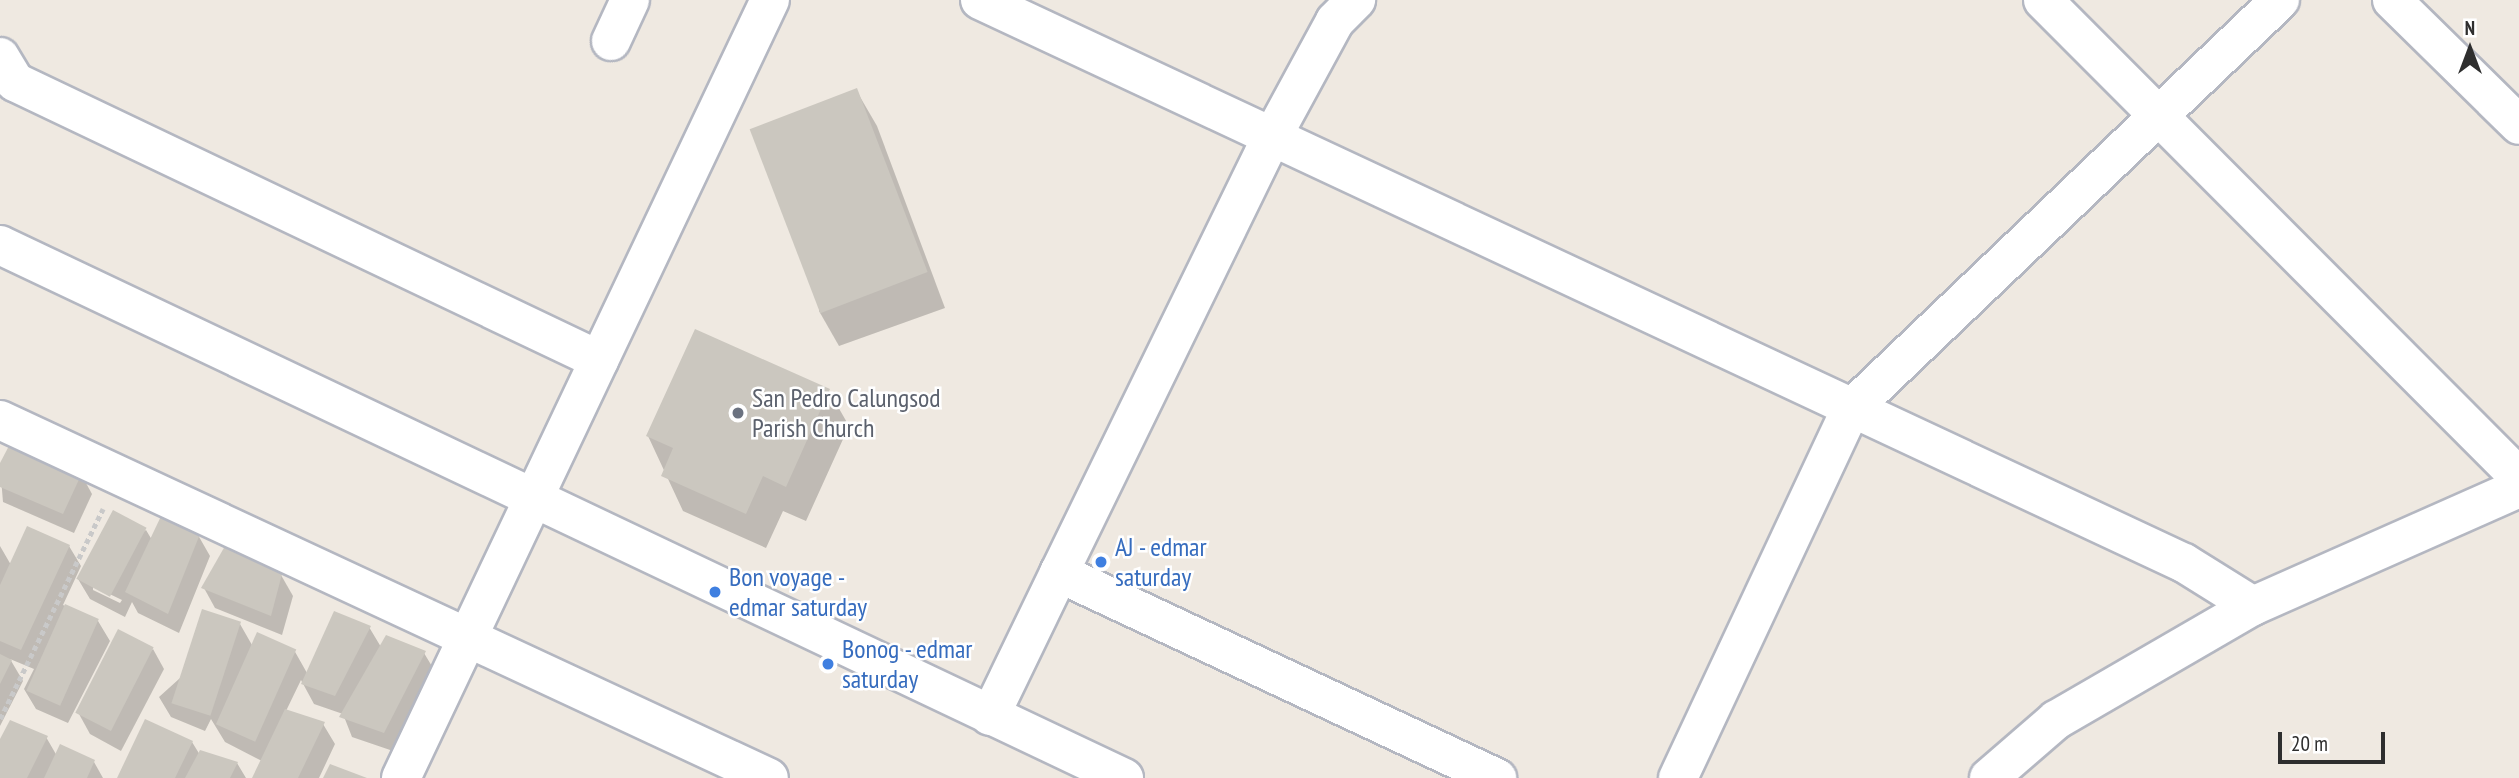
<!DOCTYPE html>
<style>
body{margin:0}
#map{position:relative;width:2519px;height:778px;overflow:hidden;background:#efe9e1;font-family:"PT Sans Narrow",sans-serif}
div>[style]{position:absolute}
.shadow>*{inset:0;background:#0003}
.building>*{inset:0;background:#cbc7bf;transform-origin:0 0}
.path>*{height:4.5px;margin-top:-2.25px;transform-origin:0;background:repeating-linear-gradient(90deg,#c9c9c9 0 5px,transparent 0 8.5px)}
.roads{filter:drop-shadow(2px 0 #b4b7c1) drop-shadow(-2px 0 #b4b7c1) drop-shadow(0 2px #b4b7c1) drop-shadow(0 -2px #b4b7c1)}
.street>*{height:38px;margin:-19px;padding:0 19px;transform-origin:19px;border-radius:19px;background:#fff}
.dots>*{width:19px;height:19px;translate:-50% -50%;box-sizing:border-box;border:4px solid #fff;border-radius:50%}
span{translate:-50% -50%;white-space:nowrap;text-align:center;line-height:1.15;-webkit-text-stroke:5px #fff;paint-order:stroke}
.worship-label{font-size:26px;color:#5b616d}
.left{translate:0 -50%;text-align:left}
.shop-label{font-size:26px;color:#366cbe}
.north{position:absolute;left:2435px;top:14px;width:70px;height:70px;-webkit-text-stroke:5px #fff;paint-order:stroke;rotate:0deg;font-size:19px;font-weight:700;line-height:28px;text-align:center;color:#2e2e2e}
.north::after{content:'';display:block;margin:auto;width:24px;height:32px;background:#2e2e2e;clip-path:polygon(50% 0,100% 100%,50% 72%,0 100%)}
.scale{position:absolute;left:2278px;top:732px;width:107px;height:32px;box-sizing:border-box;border:4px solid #2e2e2e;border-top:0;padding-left:9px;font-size:21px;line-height:24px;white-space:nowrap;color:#2e2e2e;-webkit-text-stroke:5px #fff;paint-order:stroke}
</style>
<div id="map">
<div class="shadow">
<div style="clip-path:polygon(856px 90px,877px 126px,945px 308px,839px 346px,819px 311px)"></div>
<div style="clip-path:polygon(829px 391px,849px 426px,806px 521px,783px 511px,766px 548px,683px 511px,648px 436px)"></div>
<div style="clip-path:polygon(0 466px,81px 474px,92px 494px,74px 533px,3px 502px)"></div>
<div style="clip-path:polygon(evenodd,146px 530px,152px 540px,198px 535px,210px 556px,179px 633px,138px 613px,132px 602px,125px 617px,90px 599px,78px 579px,146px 530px,93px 586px,122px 600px,120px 603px,93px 590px,93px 586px)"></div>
<div style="clip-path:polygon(0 546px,11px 565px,69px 546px,81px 566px,63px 605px,98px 621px,110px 641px,68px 723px,36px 709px,24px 689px,34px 669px,10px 659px,23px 681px,0 726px)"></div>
<div style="clip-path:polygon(281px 575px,293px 596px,282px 635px,215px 608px,204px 588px)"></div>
<div style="clip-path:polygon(240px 624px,252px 645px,294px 650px,307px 673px,369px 627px,381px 647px,424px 653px,436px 673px,396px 752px,352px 737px,343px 714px,314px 704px,301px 680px,286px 711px,323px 724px,335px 744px,319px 778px,254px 778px,262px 761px,225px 742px,211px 719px,205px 731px,171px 717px,159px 697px)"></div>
<div style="clip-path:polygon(153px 649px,164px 669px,121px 751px,90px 734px,79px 714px)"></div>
<div style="clip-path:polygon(46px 737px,57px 756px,94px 762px,103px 778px,0 778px,0 743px)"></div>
<div style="clip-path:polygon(192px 742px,200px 755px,237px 763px,246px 778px,119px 778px)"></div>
</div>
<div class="building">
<div style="left:857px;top:88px;width:197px;height:115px;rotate:69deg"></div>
<div style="clip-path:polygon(695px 329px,830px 389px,786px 487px,763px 476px,746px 514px,661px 476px,673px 448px,646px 436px)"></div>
<div style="clip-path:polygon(11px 442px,82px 473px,63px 514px,0 487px,0 463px)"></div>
<div style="left:113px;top:510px;width:38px;height:78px;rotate:28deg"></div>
<div style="clip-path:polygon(163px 512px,200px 534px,168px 614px,125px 592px)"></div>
<div style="clip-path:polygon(27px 526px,70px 545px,21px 650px,0 641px,0 585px)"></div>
<div style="clip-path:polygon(225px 546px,282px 574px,271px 616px,201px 588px)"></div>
<div style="left:65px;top:604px;width:37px;height:95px;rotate:24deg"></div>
<div style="left:202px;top:609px;width:41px;height:99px;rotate:18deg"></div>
<div style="clip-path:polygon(334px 611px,371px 626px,335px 696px,301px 684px)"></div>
<div style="left:118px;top:629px;width:40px;height:94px;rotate:27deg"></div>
<div style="left:257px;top:632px;width:43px;height:101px;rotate:24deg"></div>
<div style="clip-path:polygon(386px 635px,426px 651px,384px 733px,339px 717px)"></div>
<div style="clip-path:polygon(0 654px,12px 660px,0 684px)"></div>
<div style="clip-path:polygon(285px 709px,325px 722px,298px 778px,252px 778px)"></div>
<div style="clip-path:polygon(145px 719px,193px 741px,175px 778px,117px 778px)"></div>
<div style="clip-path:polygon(10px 720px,48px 736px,27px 778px,0 778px,0 739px)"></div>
<div style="clip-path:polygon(60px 744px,95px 760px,87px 778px,44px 778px)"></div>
<div style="clip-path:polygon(200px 750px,238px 762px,230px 778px,185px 778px)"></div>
<div style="clip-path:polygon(330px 764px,367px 778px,323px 778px)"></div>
</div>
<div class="path">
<div style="left:0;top:719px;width:234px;rotate:-63.9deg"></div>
</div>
<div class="roads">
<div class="street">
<div style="left:980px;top:0;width:1329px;rotate:25.06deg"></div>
<div style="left:2184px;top:563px;width:81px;rotate:31.9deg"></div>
<div style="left:2043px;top:0;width:674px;rotate:45.06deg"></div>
<div style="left:2392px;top:0;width:178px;rotate:44.5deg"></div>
<div style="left:611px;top:41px;width:45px;rotate:-65.1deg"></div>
<div style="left:0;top:57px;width:29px;rotate:59deg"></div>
<div style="left:15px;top:82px;width:647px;rotate:25.46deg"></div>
<div style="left:0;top:245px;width:1244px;rotate:25.37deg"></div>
<div style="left:0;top:420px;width:848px;rotate:24.96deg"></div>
<div style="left:1059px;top:573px;width:483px;rotate:-64deg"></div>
<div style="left:1271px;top:139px;width:134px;rotate:-61.5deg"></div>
<div style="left:1335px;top:21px;width:30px;rotate:-45deg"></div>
<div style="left:990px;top:716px;width:159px;rotate:-64.2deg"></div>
<div style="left:1059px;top:573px;width:484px;rotate:25.1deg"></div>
<div style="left:401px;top:778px;width:861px;rotate:-64.63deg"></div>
<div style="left:1678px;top:778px;width:406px;rotate:-64.9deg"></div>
<div style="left:1850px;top:410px;width:594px;rotate:-43.64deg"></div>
<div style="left:1989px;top:778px;width:89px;rotate:-40.9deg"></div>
<div style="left:2056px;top:720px;width:228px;rotate:-30.1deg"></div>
<div style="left:2253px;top:606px;width:291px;rotate:-23.9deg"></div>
</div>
</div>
<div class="dots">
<div style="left:738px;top:413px;background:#6b7280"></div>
<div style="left:1101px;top:562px;background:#3f7fe0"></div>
<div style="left:715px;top:592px;background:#3f7fe0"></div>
<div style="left:828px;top:664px;background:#3f7fe0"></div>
</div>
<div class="worship-label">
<span class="left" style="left:752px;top:413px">San Pedro Calungsod<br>Parish Church</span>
</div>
<div class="shop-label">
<span class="left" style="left:1115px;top:562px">AJ - edmar<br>saturday</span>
<span class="left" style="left:729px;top:592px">Bon voyage -<br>edmar saturday</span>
<span class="left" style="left:842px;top:664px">Bonog - edmar<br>saturday</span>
</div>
<div class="north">N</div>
<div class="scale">20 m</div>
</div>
